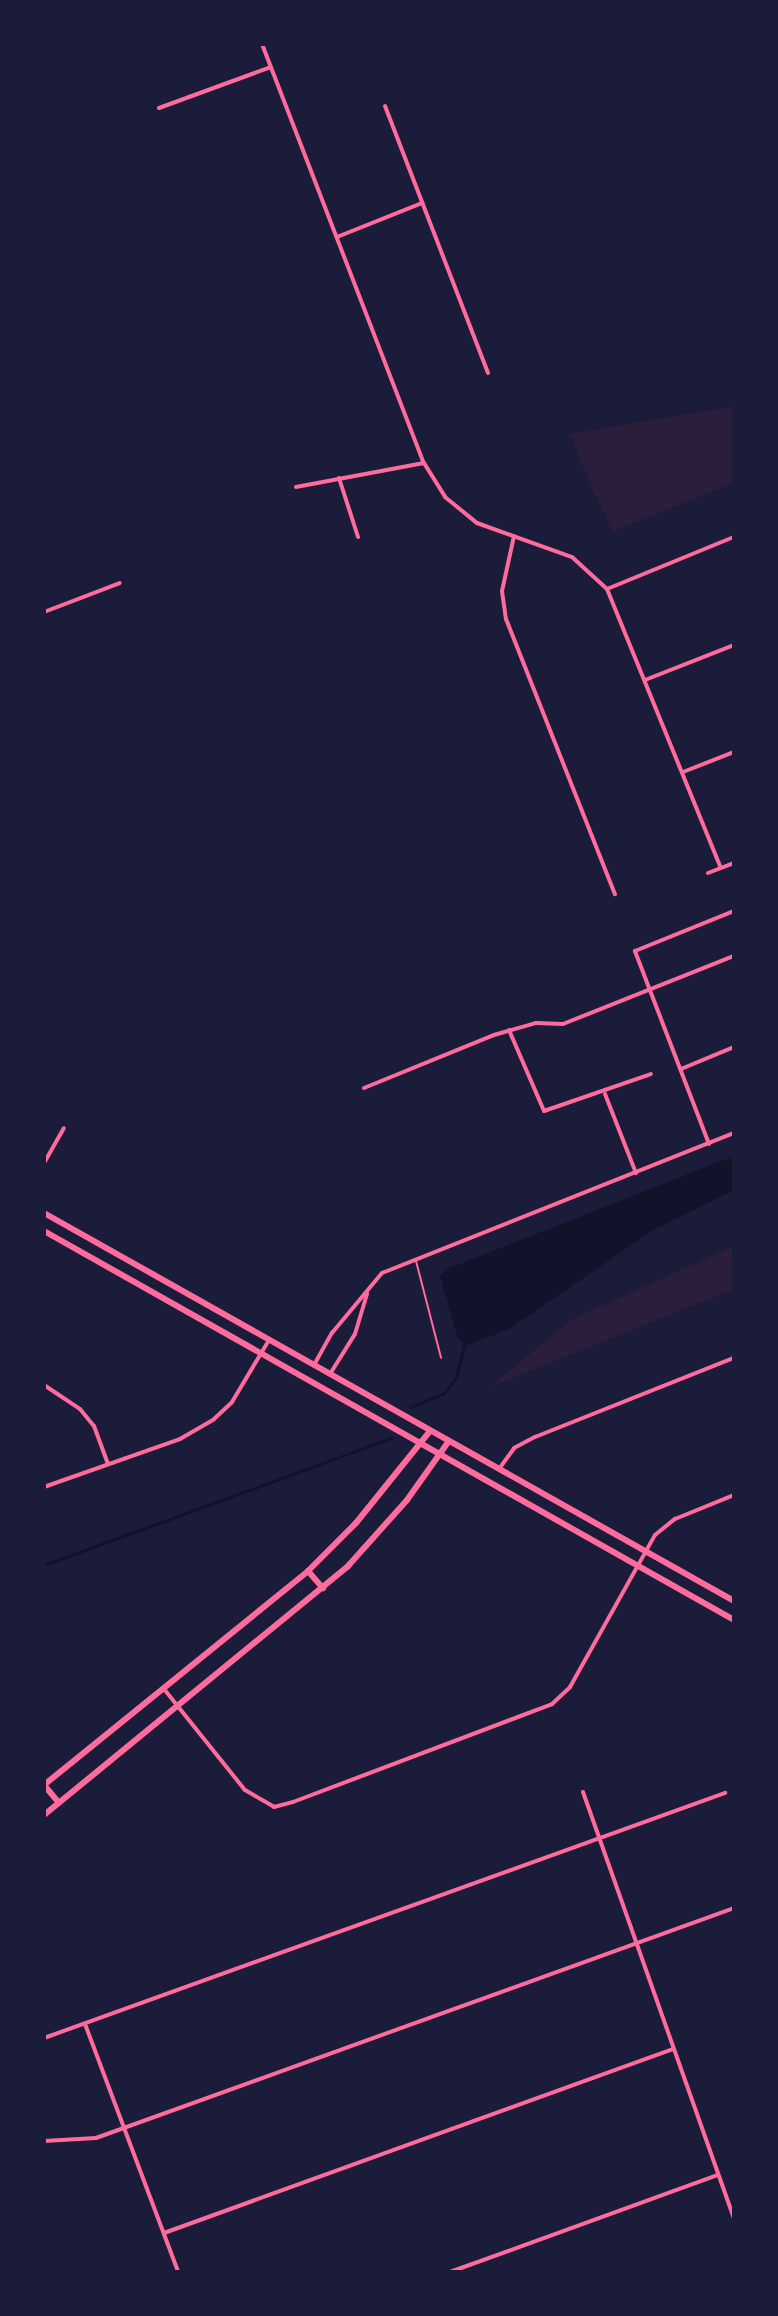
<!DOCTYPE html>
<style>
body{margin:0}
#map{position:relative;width:778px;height:2316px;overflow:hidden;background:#1b1b3a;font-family:Signika,sans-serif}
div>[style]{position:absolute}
.green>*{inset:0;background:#2a1e3b}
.water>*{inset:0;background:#12122b}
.stream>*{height:3px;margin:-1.5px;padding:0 1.5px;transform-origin:1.5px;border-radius:1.5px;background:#12122b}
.service>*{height:2px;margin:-1px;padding:0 1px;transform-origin:1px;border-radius:1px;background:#ff6b9d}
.minor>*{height:4px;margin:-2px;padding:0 2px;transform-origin:2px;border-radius:2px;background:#ff6b9d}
.secondary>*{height:6px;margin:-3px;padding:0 3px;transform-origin:3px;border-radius:3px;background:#ff6b9d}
span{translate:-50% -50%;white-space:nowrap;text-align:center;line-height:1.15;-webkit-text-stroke:6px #1b1b3a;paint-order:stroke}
.frame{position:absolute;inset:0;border:46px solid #1b1b3a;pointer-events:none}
</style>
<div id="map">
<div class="green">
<div style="clip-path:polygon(734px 406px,734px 483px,612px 532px,569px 434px)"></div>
<div style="clip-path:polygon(734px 1246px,734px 1289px,490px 1387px,571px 1320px)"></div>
</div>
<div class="water">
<div style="clip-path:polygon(734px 1156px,734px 1190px,653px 1230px,511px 1328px,468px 1345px,458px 1339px,440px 1276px,447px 1269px)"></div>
</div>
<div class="stream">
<div style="left:410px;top:1407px;width:35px;rotate:-22deg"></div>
<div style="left:443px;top:1394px;width:21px;rotate:-51deg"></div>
<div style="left:456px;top:1378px;width:38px;rotate:-76deg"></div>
<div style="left:44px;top:1565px;width:370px;rotate:-20.1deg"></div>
</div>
<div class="service">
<div style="left:416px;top:1261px;width:100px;rotate:75.5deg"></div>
</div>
<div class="minor">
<div style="left:262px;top:44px;width:449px;rotate:68.9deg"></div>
<div style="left:424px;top:463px;width:40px;rotate:58deg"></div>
<div style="left:445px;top:497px;width:41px;rotate:39.1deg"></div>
<div style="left:477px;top:523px;width:101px;rotate:19.7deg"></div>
<div style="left:572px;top:557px;width:47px;rotate:42.4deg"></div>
<div style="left:607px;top:589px;width:301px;rotate:67.8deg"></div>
<div style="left:385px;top:106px;width:286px;rotate:68.9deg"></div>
<div style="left:159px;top:108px;width:119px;rotate:-20.1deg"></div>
<div style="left:337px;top:237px;width:92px;rotate:-21.8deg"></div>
<div style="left:339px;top:478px;width:62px;rotate:72.1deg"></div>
<div style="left:296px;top:487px;width:130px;rotate:-10.6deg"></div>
<div style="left:514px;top:536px;width:56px;rotate:102.3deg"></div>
<div style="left:502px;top:591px;width:28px;rotate:82deg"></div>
<div style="left:506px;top:619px;width:296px;rotate:68.4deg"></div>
<div style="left:607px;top:589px;width:137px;rotate:-22.3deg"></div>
<div style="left:44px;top:612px;width:81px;rotate:-20.9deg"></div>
<div style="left:645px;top:680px;width:96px;rotate:-21.5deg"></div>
<div style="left:683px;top:772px;width:55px;rotate:-21.4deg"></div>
<div style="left:708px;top:873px;width:28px;rotate:-21deg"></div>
<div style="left:509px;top:1030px;width:88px;rotate:66.6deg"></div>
<div style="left:544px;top:1111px;width:113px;rotate:-19.1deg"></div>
<div style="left:681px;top:1069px;width:57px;rotate:-22.5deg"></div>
<div style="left:364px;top:1088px;width:140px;rotate:-22.2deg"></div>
<div style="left:494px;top:1035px;width:44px;rotate:-15.9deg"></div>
<div style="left:536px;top:1023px;width:27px;rotate:2deg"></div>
<div style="left:563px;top:1024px;width:184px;rotate:-21.7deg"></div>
<div style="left:605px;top:1094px;width:85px;rotate:68.6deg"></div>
<div style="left:709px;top:1144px;width:207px;rotate:-111deg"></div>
<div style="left:635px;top:951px;width:107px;rotate:-22deg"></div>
<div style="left:44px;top:1163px;width:40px;rotate:-60.3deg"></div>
<div style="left:314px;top:1365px;width:37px;rotate:-61deg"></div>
<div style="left:332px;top:1333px;width:78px;rotate:-50.2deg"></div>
<div style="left:382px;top:1273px;width:379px;rotate:-21.7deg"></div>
<div style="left:330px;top:1374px;width:47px;rotate:-58deg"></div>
<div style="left:355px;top:1334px;width:42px;rotate:-73.3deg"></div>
<div style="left:44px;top:1385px;width:43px;rotate:33.7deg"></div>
<div style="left:80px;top:1409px;width:22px;rotate:51deg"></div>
<div style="left:94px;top:1426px;width:40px;rotate:69.8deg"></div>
<div style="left:499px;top:1469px;width:26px;rotate:-54deg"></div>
<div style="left:514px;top:1448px;width:24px;rotate:-28deg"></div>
<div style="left:535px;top:1437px;width:214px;rotate:-21.7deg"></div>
<div style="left:44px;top:1487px;width:144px;rotate:-19.4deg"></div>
<div style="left:180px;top:1439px;width:39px;rotate:-30deg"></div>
<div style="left:214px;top:1419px;width:25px;rotate:-43deg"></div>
<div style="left:232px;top:1402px;width:72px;rotate:-59.2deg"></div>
<div style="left:164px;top:1689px;width:129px;rotate:51.3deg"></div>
<div style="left:245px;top:1790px;width:34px;rotate:30deg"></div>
<div style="left:274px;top:1807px;width:20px;rotate:-15deg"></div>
<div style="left:293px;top:1802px;width:277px;rotate:-20.7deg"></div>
<div style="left:552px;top:1704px;width:25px;rotate:-43deg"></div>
<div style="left:570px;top:1687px;width:174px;rotate:-60.8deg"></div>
<div style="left:655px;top:1535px;width:26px;rotate:-39deg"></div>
<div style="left:675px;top:1519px;width:64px;rotate:-22.1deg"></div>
<div style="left:583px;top:1792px;width:453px;rotate:70.5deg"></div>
<div style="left:85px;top:2024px;width:265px;rotate:69.4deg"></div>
<div style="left:44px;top:2038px;width:724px;rotate:-19.79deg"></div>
<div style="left:44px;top:2141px;width:52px;rotate:-3.3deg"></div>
<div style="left:96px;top:2138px;width:678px;rotate:-19.82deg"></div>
<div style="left:164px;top:2233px;width:541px;rotate:-19.87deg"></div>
<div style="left:450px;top:2272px;width:285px;rotate:-19.9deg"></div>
</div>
<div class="secondary">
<div style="left:44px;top:1213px;width:792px;rotate:29.35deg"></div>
<div style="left:44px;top:1231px;width:792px;rotate:29.41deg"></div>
<div style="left:308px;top:1571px;width:23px;rotate:49deg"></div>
<div style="left:44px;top:1785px;width:340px;rotate:-39deg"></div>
<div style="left:308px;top:1571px;width:68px;rotate:-45deg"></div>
<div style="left:356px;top:1523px;width:118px;rotate:-51.2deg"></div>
<div style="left:44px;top:1785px;width:23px;rotate:50deg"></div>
<div style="left:44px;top:1815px;width:393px;rotate:-39.3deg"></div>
<div style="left:348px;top:1566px;width:89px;rotate:-48.2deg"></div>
<div style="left:407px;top:1500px;width:72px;rotate:-54.6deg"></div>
</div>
<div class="frame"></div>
</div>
